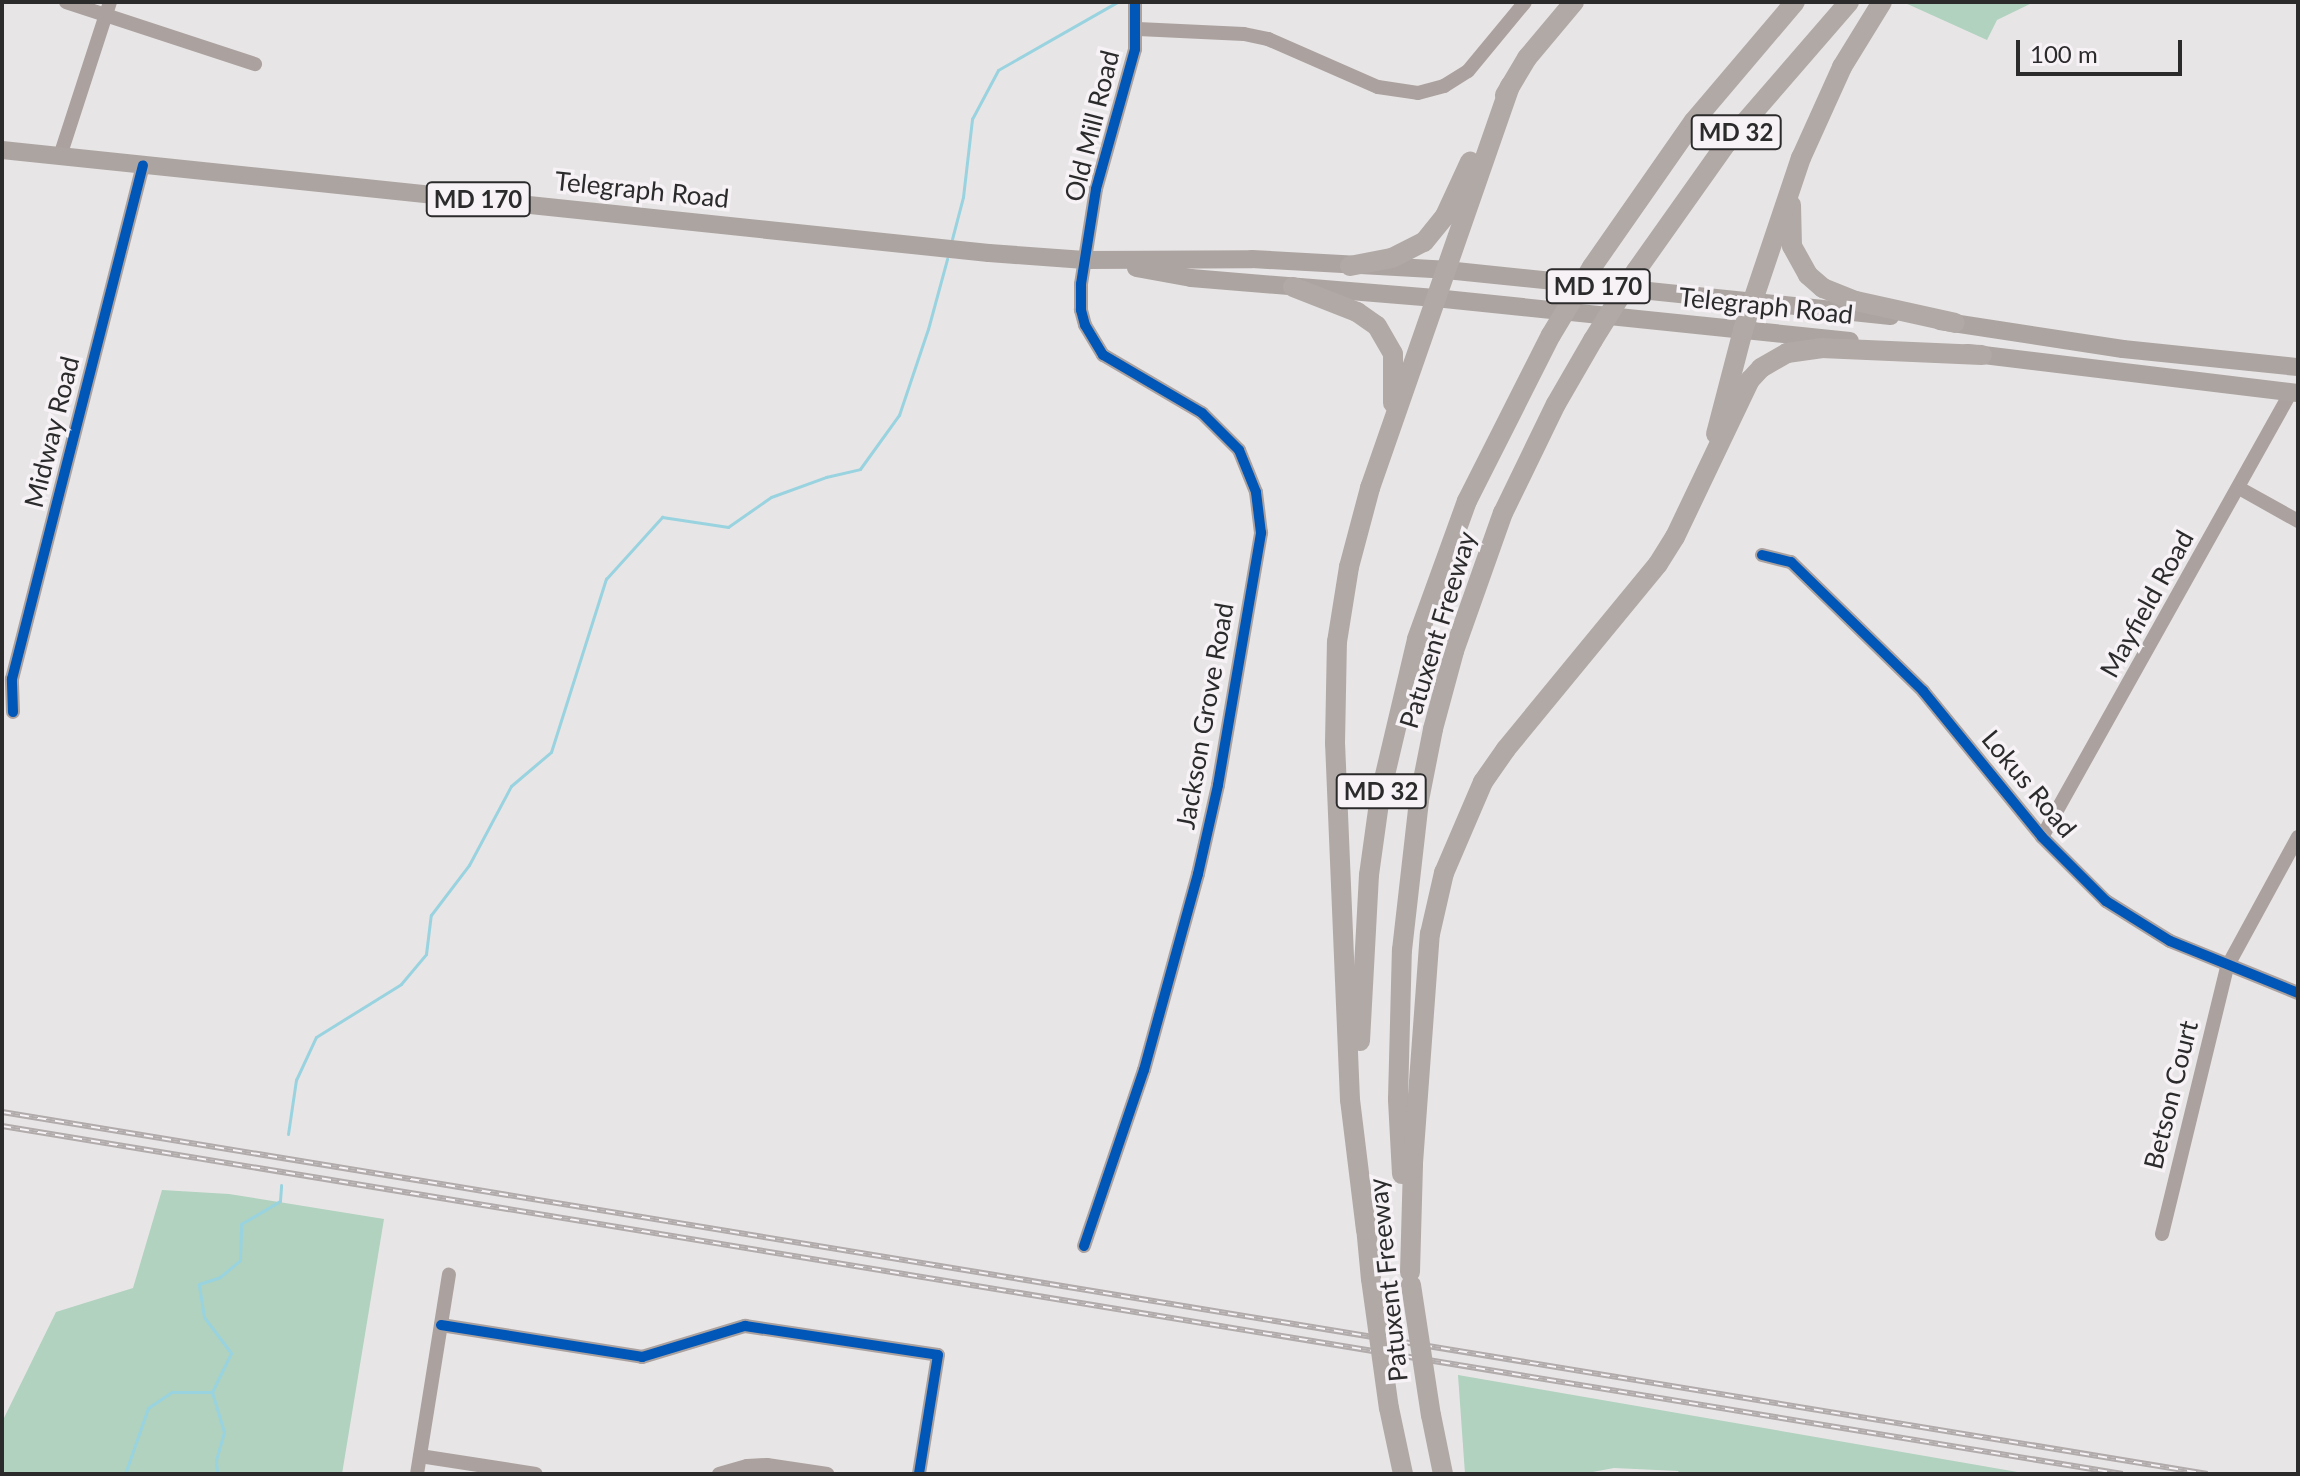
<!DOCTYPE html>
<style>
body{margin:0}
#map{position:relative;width:2300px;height:1476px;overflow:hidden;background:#e8e5e7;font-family:Lato,sans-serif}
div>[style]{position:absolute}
.forest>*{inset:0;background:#b0d2be}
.stream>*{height:3px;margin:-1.5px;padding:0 1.5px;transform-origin:1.5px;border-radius:1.5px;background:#99d3df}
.minor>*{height:14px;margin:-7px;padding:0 7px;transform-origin:7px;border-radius:7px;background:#aba29f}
.major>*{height:18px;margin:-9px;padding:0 9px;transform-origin:9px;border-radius:9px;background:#aca4a1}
.highway>*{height:20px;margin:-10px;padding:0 10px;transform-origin:10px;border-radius:10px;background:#b1a9a6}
.rail>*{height:6px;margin-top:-3px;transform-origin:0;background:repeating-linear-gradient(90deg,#f6f2f6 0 9px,#b1abab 0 18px);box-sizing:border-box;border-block:2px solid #b1abab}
.highway-bridge>*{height:20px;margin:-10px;padding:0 10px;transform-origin:10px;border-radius:10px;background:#b1a9a6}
.cycleway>*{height:10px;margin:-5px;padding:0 5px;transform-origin:5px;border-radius:5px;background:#0057b8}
span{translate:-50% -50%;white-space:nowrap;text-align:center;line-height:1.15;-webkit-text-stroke:7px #f6f2f6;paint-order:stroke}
.shield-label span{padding:2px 6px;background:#f6f2f6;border:2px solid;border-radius:6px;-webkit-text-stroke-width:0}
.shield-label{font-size:24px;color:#2c2b2c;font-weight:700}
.street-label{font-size:26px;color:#2c2b2c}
.frame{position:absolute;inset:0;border:4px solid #2c2b2c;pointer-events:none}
.scale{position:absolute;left:2016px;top:40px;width:166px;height:36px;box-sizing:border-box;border:4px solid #2c2b2c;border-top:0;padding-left:10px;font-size:24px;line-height:28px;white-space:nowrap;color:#2c2b2c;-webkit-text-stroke:6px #f6f2f6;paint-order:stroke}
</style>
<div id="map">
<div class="forest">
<div style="clip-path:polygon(1903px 2px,2034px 2px,1997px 20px,1987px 40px)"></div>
<div style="clip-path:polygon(162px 1190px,229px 1194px,384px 1219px,342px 1474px,2px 1474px,2px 1422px,56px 1312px,133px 1288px)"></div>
<div style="clip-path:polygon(1458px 1375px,2029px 1474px,1680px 1474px,1678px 1471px,1614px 1468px,1582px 1474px,1465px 1474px)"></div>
</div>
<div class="stream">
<div style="left:952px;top:239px;width:43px;rotate:-75.3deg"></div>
<div style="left:963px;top:197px;width:79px;rotate:-83.4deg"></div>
<div style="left:972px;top:119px;width:55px;rotate:-62deg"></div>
<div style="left:998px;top:70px;width:137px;rotate:-29.7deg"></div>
<div style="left:288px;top:1134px;width:55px;rotate:-81.6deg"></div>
<div style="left:296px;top:1080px;width:47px;rotate:-65.1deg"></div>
<div style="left:316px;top:1037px;width:100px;rotate:-31.9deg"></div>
<div style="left:401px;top:984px;width:39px;rotate:-50deg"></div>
<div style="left:426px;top:954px;width:39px;rotate:-83deg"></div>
<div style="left:431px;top:915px;width:63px;rotate:-52.8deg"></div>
<div style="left:469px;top:865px;width:89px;rotate:-62deg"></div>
<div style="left:511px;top:786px;width:52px;rotate:-40.4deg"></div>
<div style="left:551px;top:752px;width:182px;rotate:-72.4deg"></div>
<div style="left:606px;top:579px;width:84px;rotate:-47.9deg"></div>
<div style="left:662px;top:517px;width:67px;rotate:8.6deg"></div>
<div style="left:728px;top:527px;width:52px;rotate:-34.9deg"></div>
<div style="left:771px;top:497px;width:59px;rotate:-20deg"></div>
<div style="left:826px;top:477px;width:35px;rotate:-13deg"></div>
<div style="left:860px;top:469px;width:67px;rotate:-54.2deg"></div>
<div style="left:899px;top:415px;width:91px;rotate:-71.4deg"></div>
<div style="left:928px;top:329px;width:73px;rotate:-74.8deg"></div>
<div style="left:125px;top:1474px;width:70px;rotate:-70.8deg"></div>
<div style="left:148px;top:1408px;width:29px;rotate:-34deg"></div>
<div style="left:172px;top:1392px;width:40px"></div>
<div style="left:217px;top:1474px;width:14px;rotate:-94deg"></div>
<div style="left:216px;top:1460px;width:29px;rotate:-74deg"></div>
<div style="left:224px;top:1432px;width:42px;rotate:-106.7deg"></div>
<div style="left:212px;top:1392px;width:43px;rotate:-64deg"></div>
<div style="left:231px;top:1353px;width:45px;rotate:-126.9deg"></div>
<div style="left:204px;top:1317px;width:33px;rotate:-99deg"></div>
<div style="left:199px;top:1284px;width:22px;rotate:-18deg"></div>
<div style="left:220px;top:1277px;width:26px;rotate:-40deg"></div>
<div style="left:240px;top:1260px;width:36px;rotate:-88deg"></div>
<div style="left:241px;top:1224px;width:45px;rotate:-30.5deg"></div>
<div style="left:280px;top:1201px;width:16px;rotate:-86deg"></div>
</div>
<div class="minor">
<div style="left:66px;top:2px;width:199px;rotate:18.2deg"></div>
<div style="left:1138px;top:29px;width:106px;rotate:2.7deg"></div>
<div style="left:1244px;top:34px;width:25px;rotate:12deg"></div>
<div style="left:1268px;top:39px;width:120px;rotate:23.6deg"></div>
<div style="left:1378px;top:87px;width:40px;rotate:8.5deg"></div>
<div style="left:1418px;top:93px;width:27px;rotate:-15deg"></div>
<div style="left:1444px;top:86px;width:28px;rotate:-32deg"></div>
<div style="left:1468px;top:71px;width:89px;rotate:-50.4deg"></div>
<div style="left:60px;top:156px;width:162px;rotate:-72deg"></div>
<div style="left:2239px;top:488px;width:68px;rotate:29.2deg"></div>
<div style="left:1762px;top:555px;width:30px;rotate:14deg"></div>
<div style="left:1791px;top:562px;width:185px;rotate:44.3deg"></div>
<div style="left:1923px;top:691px;width:188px;rotate:50.8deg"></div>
<div style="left:2042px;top:837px;width:91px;rotate:45deg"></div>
<div style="left:2106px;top:901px;width:75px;rotate:32deg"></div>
<div style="left:2170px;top:941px;width:138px;rotate:22.1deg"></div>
<div style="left:13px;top:712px;width:33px;rotate:-92deg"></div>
<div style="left:12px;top:679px;width:530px;rotate:-75.7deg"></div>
<div style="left:2042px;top:837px;width:510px;rotate:-60.77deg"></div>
<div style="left:2162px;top:1234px;width:275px;rotate:-76.3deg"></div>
<div style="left:2227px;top:967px;width:148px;rotate:-61.4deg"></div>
<div style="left:1084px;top:1246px;width:186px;rotate:-71.2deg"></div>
<div style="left:1144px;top:1070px;width:203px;rotate:-74.6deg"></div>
<div style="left:1198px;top:874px;width:91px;rotate:-77.3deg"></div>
<div style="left:1218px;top:785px;width:256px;rotate:-80.3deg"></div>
<div style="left:1261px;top:533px;width:41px;rotate:-97deg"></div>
<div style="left:1256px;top:492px;width:45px;rotate:-112deg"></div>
<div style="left:1239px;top:450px;width:52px;rotate:-135deg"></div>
<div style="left:1202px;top:413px;width:115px;rotate:-149.6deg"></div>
<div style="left:1103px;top:355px;width:35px;rotate:-121deg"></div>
<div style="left:1085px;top:325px;width:16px;rotate:-105deg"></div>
<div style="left:1081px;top:310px;width:26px;rotate:-90deg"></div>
<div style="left:1081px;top:284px;width:96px;rotate:-81deg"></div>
<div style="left:1096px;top:189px;width:145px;rotate:-74.4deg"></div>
<div style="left:1135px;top:49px;width:47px;rotate:-90deg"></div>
<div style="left:441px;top:1325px;width:204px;rotate:9deg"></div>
<div style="left:642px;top:1357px;width:108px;rotate:-16.8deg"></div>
<div style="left:745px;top:1326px;width:195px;rotate:8.5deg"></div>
<div style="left:938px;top:1355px;width:121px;rotate:99.1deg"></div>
<div style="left:420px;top:1456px;width:117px;rotate:8.8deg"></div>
<div style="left:417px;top:1474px;width:202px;rotate:-80.9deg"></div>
<div style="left:719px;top:1474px;width:29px;rotate:-16deg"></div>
<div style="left:747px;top:1466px;width:20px;rotate:-3deg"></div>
<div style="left:767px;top:1465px;width:61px;rotate:8.5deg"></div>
</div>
<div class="major">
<div style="left:2px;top:150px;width:992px;rotate:5.96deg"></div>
<div style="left:989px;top:253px;width:96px;rotate:4.2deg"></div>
<div style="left:1085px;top:260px;width:167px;rotate:-0.3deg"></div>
<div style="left:1252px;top:259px;width:194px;rotate:3.2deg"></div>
<div style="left:1446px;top:270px;width:447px;rotate:5.9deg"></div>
<div style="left:1136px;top:268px;width:56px;rotate:10.3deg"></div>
<div style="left:1191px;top:278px;width:245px;rotate:4.7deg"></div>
<div style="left:1435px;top:298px;width:417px;rotate:5.9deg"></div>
<div style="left:1940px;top:321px;width:185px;rotate:8.7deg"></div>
<div style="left:2123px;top:349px;width:176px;rotate:5.9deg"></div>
<div style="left:1967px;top:353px;width:333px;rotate:6.9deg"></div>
</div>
<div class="highway">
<div style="left:1505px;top:95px;width:43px;rotate:-59.3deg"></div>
<div style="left:1527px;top:58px;width:73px;rotate:-50deg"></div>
<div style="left:1791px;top:205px;width:41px;rotate:88.6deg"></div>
<div style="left:1792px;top:246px;width:33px;rotate:61deg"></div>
<div style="left:1808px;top:275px;width:20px;rotate:41deg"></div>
<div style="left:1823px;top:288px;width:35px;rotate:22deg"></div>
<div style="left:1856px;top:301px;width:101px;rotate:12.5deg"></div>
<div style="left:1350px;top:266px;width:43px;rotate:-10.8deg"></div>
<div style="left:1392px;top:258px;width:36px;rotate:-27deg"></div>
<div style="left:1424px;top:242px;width:33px;rotate:-51deg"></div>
<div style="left:1445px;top:216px;width:60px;rotate:-65.2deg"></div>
<div style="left:1592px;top:267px;width:178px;rotate:-55.1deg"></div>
<div style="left:1694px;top:121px;width:156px;rotate:-49.7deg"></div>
<div style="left:1636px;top:271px;width:156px;rotate:-54.7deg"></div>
<div style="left:1726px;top:144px;width:188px;rotate:-49.1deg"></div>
<div style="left:1293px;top:287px;width:69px;rotate:21.3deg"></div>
<div style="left:1357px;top:312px;width:24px;rotate:35deg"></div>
<div style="left:1377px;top:326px;width:32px;rotate:60deg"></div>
<div style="left:1393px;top:354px;width:49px;rotate:90deg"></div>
<div style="left:1716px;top:434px;width:107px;rotate:-75.4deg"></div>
<div style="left:1743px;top:330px;width:182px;rotate:-71.4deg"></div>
<div style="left:1801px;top:158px;width:100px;rotate:-65.7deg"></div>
<div style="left:1842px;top:67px;width:76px;rotate:-58.4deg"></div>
<div style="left:1360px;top:1041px;width:166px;rotate:-86.9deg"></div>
<div style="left:1369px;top:875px;width:80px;rotate:-82.1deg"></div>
<div style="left:1380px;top:796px;width:161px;rotate:-76.7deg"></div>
<div style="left:1417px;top:639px;width:147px;rotate:-70.1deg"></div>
<div style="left:1467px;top:501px;width:186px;rotate:-63.2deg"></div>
<div style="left:1402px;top:1174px;width:75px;rotate:-93.1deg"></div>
<div style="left:1398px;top:1099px;width:149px;rotate:-88.5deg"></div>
<div style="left:1402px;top:950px;width:151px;rotate:-83.5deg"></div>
<div style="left:1419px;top:800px;width:72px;rotate:-78.8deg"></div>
<div style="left:1433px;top:729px;width:81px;rotate:-74.9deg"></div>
<div style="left:1454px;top:651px;width:146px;rotate:-70.5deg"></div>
<div style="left:1503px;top:513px;width:121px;rotate:-64.1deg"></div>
<div style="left:1556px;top:404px;width:74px;rotate:-60deg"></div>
<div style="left:1365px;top:1216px;width:63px;rotate:84.6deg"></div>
<div style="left:1366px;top:1230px;width:131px;rotate:-97deg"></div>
<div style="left:1350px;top:1100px;width:357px;rotate:-92.4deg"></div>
<div style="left:1335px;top:743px;width:101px;rotate:-88.9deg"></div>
<div style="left:1337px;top:642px;width:76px;rotate:-80.9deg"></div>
<div style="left:1349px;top:567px;width:82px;rotate:-75.1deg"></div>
<div style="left:1370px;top:488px;width:426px;rotate:-70.8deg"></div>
<div style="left:1410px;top:1272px;width:109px;rotate:-88.4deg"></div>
<div style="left:1413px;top:1163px;width:230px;rotate:-85.8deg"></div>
<div style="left:1430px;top:934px;width:63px;rotate:-77.1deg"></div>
<div style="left:1444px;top:873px;width:99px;rotate:-66.8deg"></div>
<div style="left:1483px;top:782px;width:40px;rotate:-55.1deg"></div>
<div style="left:1506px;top:749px;width:239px;rotate:-50.6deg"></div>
<div style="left:1658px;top:564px;width:32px;rotate:-58deg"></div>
<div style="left:1675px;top:537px;width:174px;rotate:-64.5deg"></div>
<div style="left:1750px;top:380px;width:16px;rotate:-47deg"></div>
<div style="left:1761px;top:368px;width:30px;rotate:-30deg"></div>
<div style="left:1787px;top:353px;width:34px;rotate:-8deg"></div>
<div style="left:1821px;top:348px;width:161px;rotate:2.5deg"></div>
<div style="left:1389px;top:1408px;width:67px;rotate:78deg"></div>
<div style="left:1431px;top:1415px;width:60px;rotate:78.5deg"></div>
</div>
<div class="rail">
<div style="left:2px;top:1112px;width:2235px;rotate:9.32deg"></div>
<div style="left:2px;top:1126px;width:2149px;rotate:9.32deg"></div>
</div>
<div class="highway-bridge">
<div style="left:1551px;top:335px;width:79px;rotate:-58.9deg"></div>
<div style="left:1593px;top:340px;width:81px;rotate:-58.1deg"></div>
<div style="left:1371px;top:1279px;width:130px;rotate:82.1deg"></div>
<div style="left:1411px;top:1285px;width:132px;rotate:81.3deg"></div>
</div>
<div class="cycleway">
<div style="left:1762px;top:555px;width:30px;rotate:14deg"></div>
<div style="left:1791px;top:562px;width:185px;rotate:44.3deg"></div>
<div style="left:1923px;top:691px;width:188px;rotate:50.8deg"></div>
<div style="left:2042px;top:837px;width:91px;rotate:45deg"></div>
<div style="left:2106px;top:901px;width:75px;rotate:32deg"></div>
<div style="left:2170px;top:941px;width:138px;rotate:22.1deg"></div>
<div style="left:13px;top:712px;width:33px;rotate:-92deg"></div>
<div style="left:12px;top:679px;width:530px;rotate:-75.7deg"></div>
<div style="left:1084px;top:1246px;width:186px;rotate:-71.2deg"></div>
<div style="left:1144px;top:1070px;width:203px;rotate:-74.6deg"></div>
<div style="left:1198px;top:874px;width:91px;rotate:-77.3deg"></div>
<div style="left:1218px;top:785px;width:256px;rotate:-80.3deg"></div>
<div style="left:1261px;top:533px;width:41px;rotate:-97deg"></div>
<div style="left:1256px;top:492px;width:45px;rotate:-112deg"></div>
<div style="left:1239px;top:450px;width:52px;rotate:-135deg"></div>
<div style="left:1202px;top:413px;width:115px;rotate:-149.6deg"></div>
<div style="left:1103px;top:355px;width:35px;rotate:-121deg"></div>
<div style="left:1085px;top:325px;width:16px;rotate:-105deg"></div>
<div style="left:1081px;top:310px;width:26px;rotate:-90deg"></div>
<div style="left:1081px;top:284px;width:96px;rotate:-81deg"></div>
<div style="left:1096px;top:189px;width:145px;rotate:-74.4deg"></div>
<div style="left:1135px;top:49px;width:47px;rotate:-90deg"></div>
<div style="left:441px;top:1325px;width:204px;rotate:9deg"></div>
<div style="left:642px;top:1357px;width:108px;rotate:-16.8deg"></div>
<div style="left:745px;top:1326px;width:195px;rotate:8.5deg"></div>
<div style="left:938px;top:1355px;width:121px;rotate:99.1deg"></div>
</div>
<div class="shield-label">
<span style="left:1736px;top:132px">MD 32</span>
<span style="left:478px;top:199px">MD 170</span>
<span style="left:1598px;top:286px">MD 170</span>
<span style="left:1381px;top:791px">MD 32</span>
</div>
<div class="street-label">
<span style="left:1092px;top:126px;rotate:-76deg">Old Mill Road</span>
<span style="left:642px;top:190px;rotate:6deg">Telegraph Road</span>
<span style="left:1766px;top:306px;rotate:6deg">Telegraph Road</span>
<span style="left:52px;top:432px;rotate:-76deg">Midway Road</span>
<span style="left:2147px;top:604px;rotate:-61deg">Mayfield Road</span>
<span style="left:1438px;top:630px;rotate:-73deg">Patuxent Freeway</span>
<span style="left:1205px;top:716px;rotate:-80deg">Jackson Grove Road</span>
<span style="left:2029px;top:784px;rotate:50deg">Lokus Road</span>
<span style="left:2171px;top:1095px;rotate:-76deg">Betson Court</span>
<span style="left:1388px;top:1280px;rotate:-96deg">Patuxent Freeway</span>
</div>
<div class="frame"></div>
<div class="scale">100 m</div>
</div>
